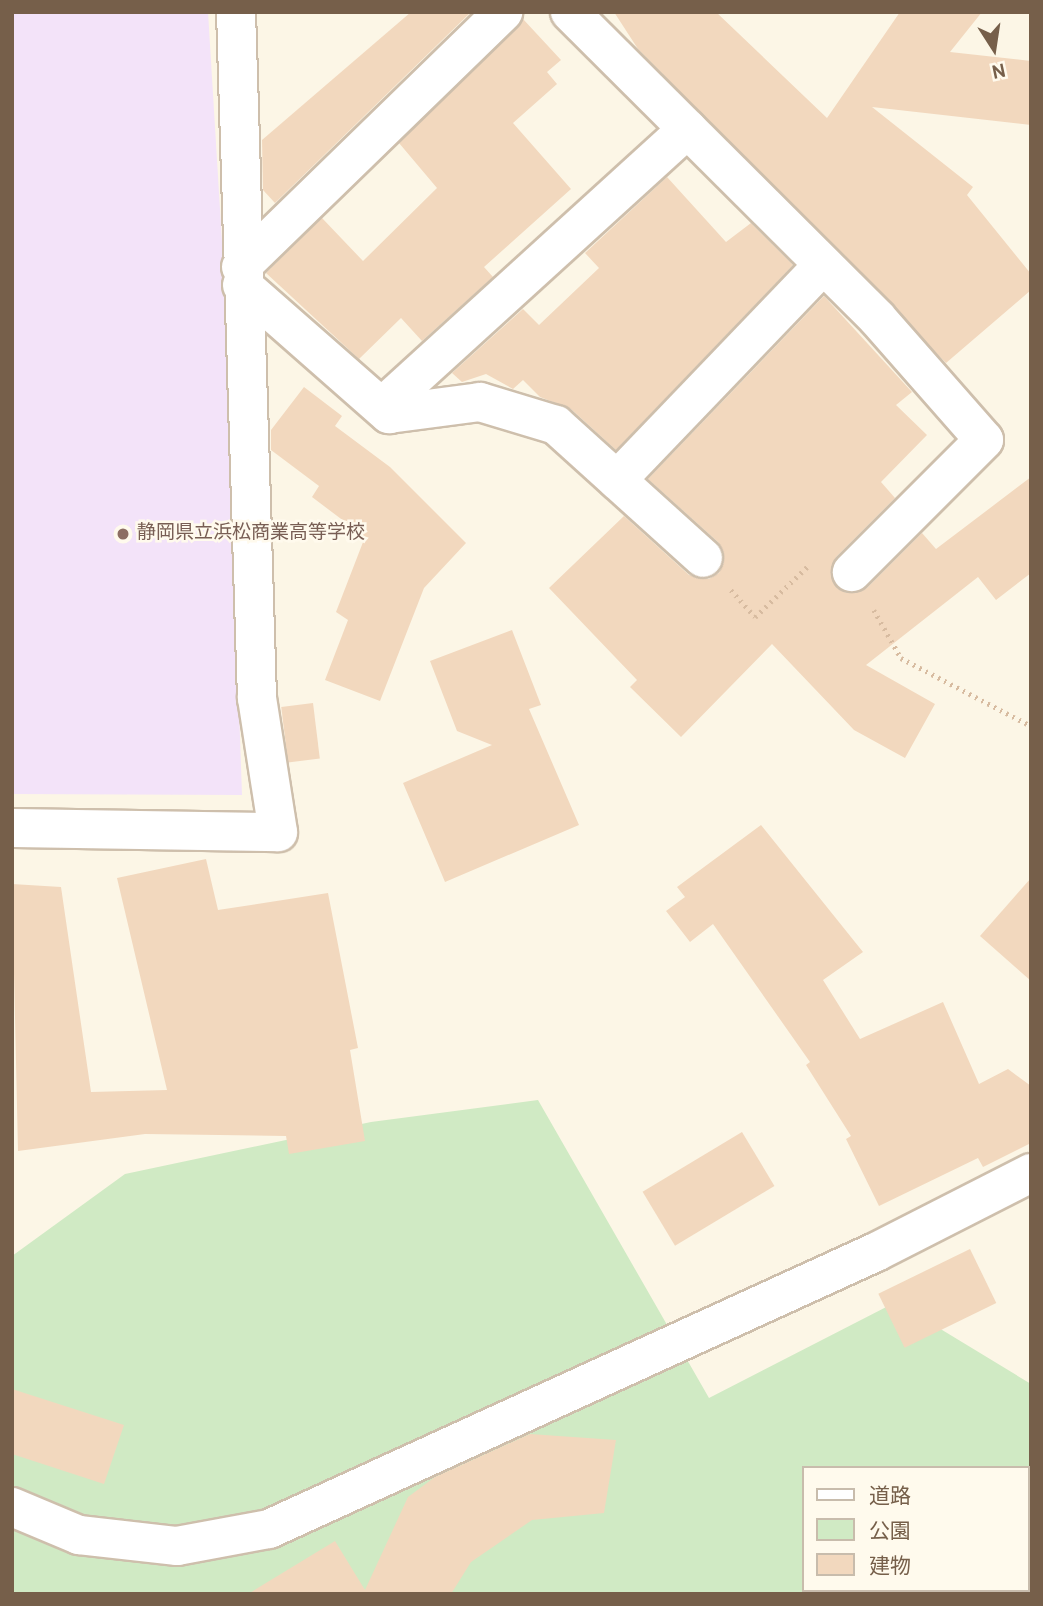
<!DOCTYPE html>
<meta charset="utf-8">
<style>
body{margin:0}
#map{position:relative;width:1043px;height:1606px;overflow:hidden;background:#fcf6e6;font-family:Overpass,"Noto Sans JP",sans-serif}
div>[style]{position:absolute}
.education>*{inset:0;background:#f3e3f9}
.green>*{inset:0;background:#d0eac4}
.stream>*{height:14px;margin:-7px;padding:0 7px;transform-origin:7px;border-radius:7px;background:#badbe6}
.building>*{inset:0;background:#f2d8be;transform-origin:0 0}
.path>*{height:4.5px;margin-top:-2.25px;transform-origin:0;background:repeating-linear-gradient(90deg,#d7bba0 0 2px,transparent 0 7px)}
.roads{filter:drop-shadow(2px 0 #cebfac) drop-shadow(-2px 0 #cebfac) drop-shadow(0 2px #cebfac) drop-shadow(0 -2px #cebfac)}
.minor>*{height:38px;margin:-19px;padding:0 19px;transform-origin:19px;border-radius:19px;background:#fff}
.dots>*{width:19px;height:19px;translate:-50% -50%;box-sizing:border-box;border:4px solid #fffaed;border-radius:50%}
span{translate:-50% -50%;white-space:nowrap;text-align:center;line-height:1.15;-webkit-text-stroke:5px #fffaed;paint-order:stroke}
.education-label{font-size:19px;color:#785e54}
.left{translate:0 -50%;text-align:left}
.frame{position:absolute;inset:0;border:14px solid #765f4a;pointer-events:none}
.legend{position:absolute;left:802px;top:1466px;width:228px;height:126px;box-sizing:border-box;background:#fffaed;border:2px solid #c8bcac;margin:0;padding:9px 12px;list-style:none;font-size:21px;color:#765f4a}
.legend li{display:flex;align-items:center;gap:14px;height:35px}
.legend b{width:35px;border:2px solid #c8bcac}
.north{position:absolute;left:959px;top:14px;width:70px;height:70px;-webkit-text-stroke:5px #fffaed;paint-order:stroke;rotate:168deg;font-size:19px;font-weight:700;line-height:28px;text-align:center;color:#765f4a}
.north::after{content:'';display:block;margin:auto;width:24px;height:32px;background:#765f4a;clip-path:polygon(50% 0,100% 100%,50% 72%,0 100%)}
</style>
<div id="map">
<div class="education">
<div style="clip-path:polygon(12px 12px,208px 12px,224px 275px,242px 795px,12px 794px)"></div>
</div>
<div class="green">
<div style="clip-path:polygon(538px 1100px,709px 1398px,896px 1302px,1031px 1384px,1031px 1512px,1027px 1468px,803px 1468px,803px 1590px,944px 1590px,940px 1594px,12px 1594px,12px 1256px,125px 1174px,371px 1122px)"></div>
</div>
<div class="stream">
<div style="left:1027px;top:1501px;width:5px;rotate:-37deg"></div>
<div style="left:926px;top:1594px;width:5px;rotate:-53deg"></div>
</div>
<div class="building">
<div style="clip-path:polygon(411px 12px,471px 12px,275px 203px,263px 190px,262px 140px)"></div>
<div style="clip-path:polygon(614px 12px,716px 12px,827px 118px,900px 12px,982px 12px,950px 52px,1031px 61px,1031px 125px,872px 107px,973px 187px,967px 195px,1031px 274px,1031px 290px,946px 363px,638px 49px)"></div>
<div style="clip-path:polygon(523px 19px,561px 60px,547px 72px,557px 84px,513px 123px,571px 189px,484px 267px,493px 277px,422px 341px,401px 318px,359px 359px,266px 273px,322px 218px,363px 261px,437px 188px,399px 143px)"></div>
<div style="clip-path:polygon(667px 177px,726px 242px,751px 223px,793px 265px,616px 450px,571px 409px,540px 397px,523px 380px,513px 389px,486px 374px,462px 382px,452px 373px,523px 309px,539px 325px,599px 268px,585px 253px)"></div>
<div style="clip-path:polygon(824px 296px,912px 392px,896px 405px,927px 435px,881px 482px,895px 498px,836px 557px,831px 577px,837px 588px,847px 593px,867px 588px,922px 533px,936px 549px,1031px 477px,1031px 573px,996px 600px,978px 577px,866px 665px,935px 704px,905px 758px,854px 730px,772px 644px,681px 737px,630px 687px,637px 680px,549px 588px,624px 516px,689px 575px,709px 579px,719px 573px,724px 562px,718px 542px,648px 479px)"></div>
<div style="clip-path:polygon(304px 387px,342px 416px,335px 426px,390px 467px,466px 543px,424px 588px,380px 701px,325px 680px,348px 620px,336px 612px,365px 537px,312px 497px,319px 486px,271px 450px,271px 430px)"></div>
<div style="clip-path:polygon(512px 630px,541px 705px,529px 709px,579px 825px,445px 882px,403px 783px,492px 745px,457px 731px,430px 661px)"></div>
<div style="left:313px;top:703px;width:56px;height:32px;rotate:83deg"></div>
<div style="clip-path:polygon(761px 825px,863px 952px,823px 980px,860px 1039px,943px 1002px,979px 1084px,1008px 1069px,1031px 1086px,1031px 1143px,983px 1167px,978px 1158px,879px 1206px,846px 1139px,851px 1136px,806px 1065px,810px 1062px,713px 924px,690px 942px,666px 911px,685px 897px,677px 887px)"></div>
<div style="clip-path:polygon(206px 859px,218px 910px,328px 893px,358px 1048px,350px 1050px,365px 1141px,289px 1154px,286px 1136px,145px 1134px,18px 1151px,12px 884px,61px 887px,91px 1092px,167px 1090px,117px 878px)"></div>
<div style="clip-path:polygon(1031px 878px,1031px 981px,980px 936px)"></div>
<div style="left:742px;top:1132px;width:63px;height:116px;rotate:59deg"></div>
<div style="left:970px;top:1249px;width:60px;height:102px;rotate:64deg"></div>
<div style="clip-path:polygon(12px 1389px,124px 1425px,104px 1484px,12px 1454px)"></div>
<div style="clip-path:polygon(530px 1434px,616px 1440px,604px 1513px,532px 1520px,471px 1562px,451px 1594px,248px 1594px,335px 1541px,365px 1590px,408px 1497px,435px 1477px)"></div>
</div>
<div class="path">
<div style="left:731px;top:590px;width:36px;rotate:48deg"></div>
<div style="left:755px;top:617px;width:75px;rotate:-43.9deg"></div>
<div style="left:874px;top:610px;width:55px;rotate:60.6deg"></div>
<div style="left:901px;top:658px;width:147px;rotate:27.6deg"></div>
</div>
<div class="roads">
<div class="minor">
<div style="left:570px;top:12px;width:433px;rotate:44.9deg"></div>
<div style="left:877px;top:318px;width:162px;rotate:48.7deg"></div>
<div style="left:984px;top:440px;width:187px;rotate:135deg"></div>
<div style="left:241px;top:267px;width:366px;rotate:-44.2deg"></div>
<div style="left:242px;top:285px;width:196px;rotate:41.3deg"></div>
<div style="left:389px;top:414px;width:92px;rotate:-7.5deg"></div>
<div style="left:480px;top:402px;width:79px;rotate:16.8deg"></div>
<div style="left:556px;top:425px;width:198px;rotate:42.1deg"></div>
<div style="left:382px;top:407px;width:413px;rotate:-42.3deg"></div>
<div style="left:617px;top:480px;width:298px;rotate:-46.2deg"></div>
<div style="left:12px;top:828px;width:266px;rotate:0.9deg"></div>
<div style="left:278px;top:832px;width:136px;rotate:-98.9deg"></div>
<div style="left:257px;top:698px;width:686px;rotate:-91.75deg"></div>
<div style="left:12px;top:1507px;width:73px;rotate:22.7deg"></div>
<div style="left:79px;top:1535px;width:99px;rotate:6.4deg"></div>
<div style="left:177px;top:1546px;width:94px;rotate:-10.5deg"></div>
<div style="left:269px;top:1529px;width:667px;rotate:-24.53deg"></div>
<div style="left:876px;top:1252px;width:174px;rotate:-27deg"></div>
<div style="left:1027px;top:1561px;width:5px;rotate:-37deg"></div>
<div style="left:986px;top:1594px;width:6px;rotate:-45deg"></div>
</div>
</div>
<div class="dots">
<div style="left:123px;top:534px;background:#8d6e63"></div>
</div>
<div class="education-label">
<span class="left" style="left:137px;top:534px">静岡県立浜松商業高等学校</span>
</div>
<div class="frame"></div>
<ul class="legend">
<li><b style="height:9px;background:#fff"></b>道路</li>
<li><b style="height:19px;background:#d0eac4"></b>公園</li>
<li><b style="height:19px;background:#f2d8be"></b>建物</li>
</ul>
<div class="north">N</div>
</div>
